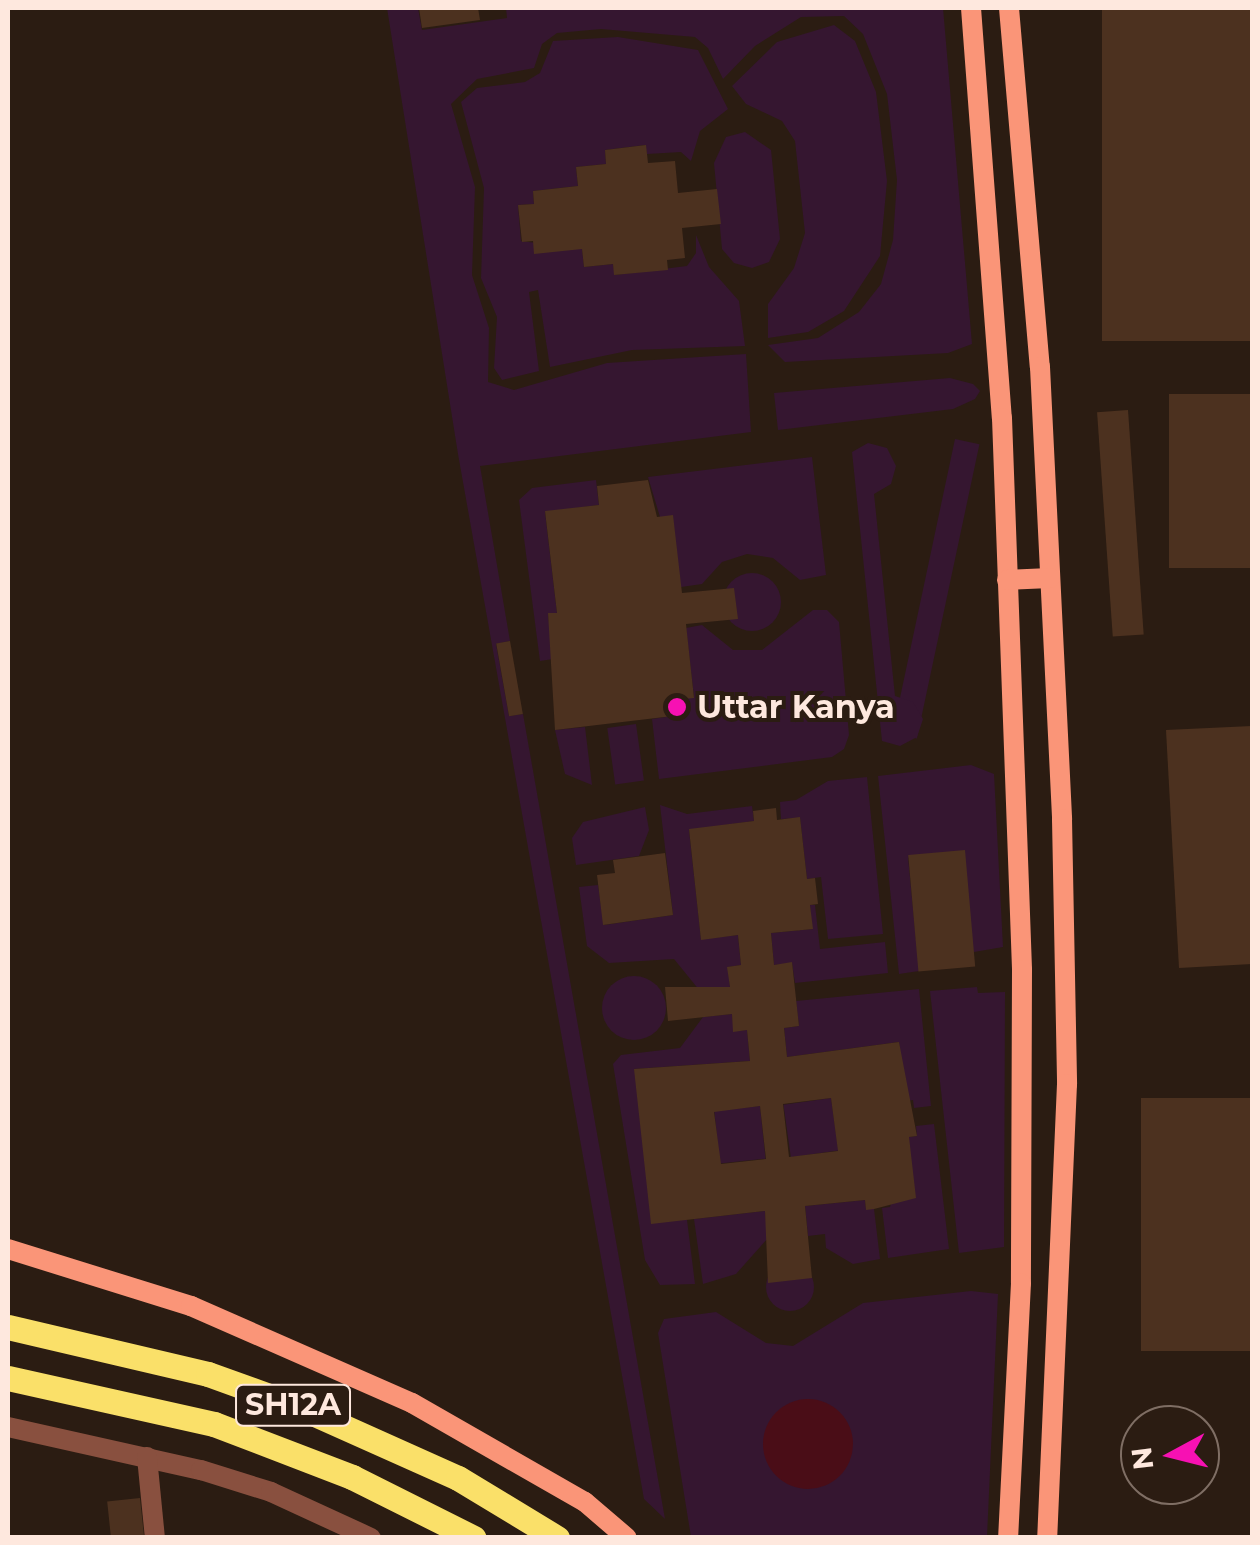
<!DOCTYPE html>
<style>
body{margin:0}
#map{position:relative;width:1260px;height:1545px;overflow:hidden;background:#2b1c12;font-family:Montserrat,sans-serif}
div>[style]{position:absolute}
.green>*{inset:0;background:#351630;transform-origin:0 0}
.round{border-radius:50%}
.water>*{inset:0;background:#4a0d17}
.building>*{inset:0;background:#4c311f;transform-origin:0 0}
.street>*{height:20px;margin:-10px;padding:0 10px;transform-origin:10px;border-radius:10px;background:#89503f}
.secondary>*{height:20px;margin:-10px;padding:0 10px;transform-origin:10px;border-radius:10px;background:#fa9578}
.primary>*{height:25px;margin:-12.5px;padding:0 12.5px;transform-origin:12.5px;border-radius:12.5px;background:#fae069}
.dots>*{width:28px;height:28px;translate:-50% -50%;box-sizing:border-box;border:5px solid #2b1c12;border-radius:50%}
span{translate:-50% -50%;white-space:nowrap;text-align:center;line-height:1.15;-webkit-text-stroke:8px #2b1c12;paint-order:stroke}
.shield-label span{padding:2px 8px;background:#2b1c12;border:2px solid;border-radius:8px;-webkit-text-stroke-width:0}
.shield-label{font-size:30px;color:#fee8de;font-weight:700}
.poi-label{font-size:32px;color:#fee8de;font-weight:700}
.left{translate:0 -50%;text-align:left}
.frame{position:absolute;inset:0;border:10px solid #fee8de;pointer-events:none}
.north{position:absolute;left:1120px;top:1405px;width:100px;height:100px;box-sizing:border-box;background:#2b1c12;border:2px solid #7f6e64;border-radius:50%;rotate:263deg;font-size:28px;font-weight:700;line-height:40px;text-align:center;color:#fee8de}
.north::after{content:'';display:block;margin:auto;width:35px;height:45px;background:#f711b3;clip-path:polygon(50% 0,100% 100%,50% 72%,0 100%)}
</style>
<div id="map">
<div class="green">
<div style="clip-path:polygon(387px 8px,418px 8px,422px 30px,507px 18px,506px 8px,943px 8px,972px 344px,948px 353px,785px 362px,768px 345px,818px 338px,859px 312px,881px 284px,893px 240px,897px 180px,887px 94px,863px 34px,844px 16px,801px 17px,755px 46px,723px 79px,708px 48px,695px 37px,601px 29px,557px 33px,542px 44px,534px 68px,477px 79px,451px 104px,475px 187px,472px 275px,489px 328px,488px 382px,514px 390px,607px 363px,746px 354px,751px 432px,480px 466px,510px 641px,496px 644px,509px 716px,523px 714px,665px 1519px,644px 1499px,458px 454px)"></div>
<div style="clip-path:polygon(834px 25px,855px 41px,876px 92px,887px 181px,880px 256px,844px 311px,808px 332px,768px 338px,768px 304px,794px 268px,805px 233px,795px 141px,782px 121px,746px 104px,732px 86px,777px 42px)"></div>
<div style="clip-path:polygon(618px 37px,698px 50px,728px 109px,700px 131px,691px 161px,681px 152px,647px 154px,645px 145px,605px 150px,606px 164px,576px 167px,578px 186px,533px 191px,534px 204px,518px 205px,521px 241px,582px 249px,584px 267px,613px 264px,615px 275px,687px 266px,696px 253px,696px 235px,709px 267px,739px 301px,745px 346px,632px 350px,550px 367px,538px 290px,529px 292px,539px 371px,502px 380px,494px 368px,497px 317px,481px 278px,484px 188px,461px 102px,477px 88px,525px 82px,540px 73px,553px 41px)"></div>
<div style="clip-path:polygon(745px 132px,771px 150px,780px 239px,769px 262px,752px 268px,734px 263px,722px 249px,714px 163px,726px 137px)"></div>
<div style="clip-path:polygon(950px 378px,973px 384px,980px 391px,975px 399px,953px 409px,778px 430px,774px 393px)"></div>
<div style="left:955px;top:439px;width:25px;height:301px;rotate:12deg"></div>
<div style="clip-path:polygon(868px 443px,887px 448px,896px 466px,891px 484px,874px 494px,895px 696px,913px 702px,923px 719px,917px 737px,900px 746px,882px 741px,852px 452px)"></div>
<div style="clip-path:polygon(812px 457px,826px 575px,800px 580px,773px 558px,747px 554px,722px 562px,702px 584px,681px 587px,648px 477px)"></div>
<div style="clip-path:polygon(596px 480px,599px 505px,545px 512px,557px 613px,548px 614px,553px 659px,540px 661px,519px 500px,532px 488px)"></div>
<div class="round" style="left:723px;top:573px;width:58px;height:58px"></div>
<div style="clip-path:polygon(813px 610px,827px 610px,839px 622px,849px 735px,844px 749px,832px 757px,659px 779px,652px 719px,673px 716px,672px 700px,694px 697px,686px 628px,702px 625px,733px 650px,762px 650px)"></div>
<div style="left:636px;top:724px;width:57px;height:29px;rotate:82deg"></div>
<div style="clip-path:polygon(585px 727px,592px 785px,565px 774px,555px 730px)"></div>
<div style="clip-path:polygon(971px 765px,994px 774px,1003px 947px,974px 952px,908px 857px,919px 971px,899px 974px,878px 776px)"></div>
<div style="clip-path:polygon(867px 777px,883px 934px,828px 939px,821px 877px,807px 879px,800px 818px,781px 819px,780px 802px,796px 800px,828px 781px)"></div>
<div style="clip-path:polygon(660px 805px,687px 814px,752px 806px,754px 821px,689px 830px,701px 939px,738px 935px,741px 965px,728px 967px,730px 987px,700px 991px,674px 959px,609px 963px,587px 946px,579px 887px,598px 885px,604px 925px,673px 915px)"></div>
<div style="clip-path:polygon(645px 807px,649px 830px,639px 856px,576px 865px,572px 838px,583px 822px)"></div>
<div style="clip-path:polygon(810px 905px,815px 905px,820px 949px,885px 942px,888px 973px,795px 983px,792px 963px,774px 965px,771px 933px,812px 929px)"></div>
<div class="round" style="left:602px;top:976px;width:64px;height:64px"></div>
<div style="clip-path:polygon(977px 987px,978px 993px,1005px 992px,1004px 1247px,959px 1253px,930px 991px)"></div>
<div style="clip-path:polygon(919px 989px,931px 1106px,914px 1108px,913px 1100px,906px 1101px,899px 1042px,787px 1057px,784px 1028px,799px 1026px,796px 1001px)"></div>
<div style="clip-path:polygon(732px 1014px,734px 1031px,747px 1030px,750px 1061px,634px 1069px,687px 1220px,695px 1284px,660px 1285px,645px 1260px,613px 1064px,621px 1055px,680px 1048px,703px 1017px)"></div>
<div style="left:831px;top:1098px;width:53px;height:48px;rotate:82deg"></div>
<div style="left:760px;top:1106px;width:53px;height:46px;rotate:84deg"></div>
<div style="clip-path:polygon(934px 1124px,949px 1249px,888px 1258px,882px 1208px,890px 1207px,909px 1137px,917px 1136px,916px 1126px)"></div>
<div style="clip-path:polygon(865px 1200px,866px 1209px,874px 1209px,880px 1259px,853px 1264px,826px 1248px,825px 1234px,808px 1236px,805px 1206px)"></div>
<div style="clip-path:polygon(765px 1211px,768px 1238px,736px 1274px,703px 1284px,694px 1219px)"></div>
<div class="round" style="left:766px;top:1263px;width:48px;height:48px"></div>
<div style="clip-path:polygon(971px 1291px,998px 1294px,987px 1537px,691px 1537px,658px 1333px,664px 1319px,716px 1312px,766px 1343px,793px 1346px,863px 1303px)"></div>
</div>
<div class="water">
<div class="round" style="left:763px;top:1399px;width:90px;height:90px"></div>
</div>
<div class="building">
<div style="clip-path:polygon(419px 8px,478px 8px,480px 20px,422px 28px)"></div>
<div style="left:1102px;top:8px;width:150px;height:333px"></div>
<div style="clip-path:polygon(646px 145px,648px 163px,675px 161px,678px 193px,717px 189px,721px 224px,682px 228px,685px 258px,667px 260px,668px 270px,614px 275px,613px 264px,584px 267px,582px 249px,534px 254px,533px 241px,522px 242px,518px 205px,534px 204px,533px 191px,578px 186px,576px 167px,606px 164px,605px 150px)"></div>
<div style="left:1252px;top:394px;width:174px;height:83px;rotate:90deg"></div>
<div style="left:1128px;top:410px;width:225px;height:31px;rotate:86deg"></div>
<div style="clip-path:polygon(648px 480px,657px 517px,673px 515px,682px 593px,734px 588px,738px 619px,686px 624px,694px 698px,672px 700px,673px 716px,555px 730px,548px 613px,557px 613px,545px 511px,599px 505px,597px 486px)"></div>
<div style="left:510px;top:641px;width:74px;height:14px;rotate:80deg"></div>
<div style="clip-path:polygon(1252px 726px,1252px 964px,1179px 968px,1166px 730px)"></div>
<div style="clip-path:polygon(evenodd,776px 808px,777px 820px,800px 817px,807px 879px,815px 878px,818px 904px,810px 905px,813px 929px,771px 933px,774px 965px,792px 962px,799px 1026px,784px 1028px,787px 1057px,899px 1042px,917px 1136px,909px 1137px,916px 1198px,874px 1209px,866px 1210px,865px 1200px,805px 1206px,812px 1278px,768px 1283px,765px 1211px,651px 1224px,634px 1069px,750px 1061px,747px 1030px,733px 1032px,732px 1014px,668px 1021px,665px 987px,730px 987px,727px 967px,741px 965px,738px 935px,701px 940px,689px 829px,754px 821px,753px 811px,776px 808px,831px 1098px,838px 1151px,789px 1157px,783px 1104px,831px 1098px,776px 808px,760px 1106px,766px 1159px,721px 1164px,714px 1112px,760px 1106px)"></div>
<div style="left:965px;top:850px;width:117px;height:57px;rotate:85deg"></div>
<div style="clip-path:polygon(665px 853px,673px 915px,603px 925px,597px 875px,615px 873px,613px 860px)"></div>
<div style="left:1252px;top:1098px;width:253px;height:111px;rotate:90deg"></div>
<div style="left:140px;top:1498px;width:40px;height:33px;rotate:84deg"></div>
</div>
<div class="street">
<div style="left:8px;top:1427px;width:198px;rotate:12.6deg"></div>
<div style="left:201px;top:1470px;width:73px;rotate:17.4deg"></div>
<div style="left:271px;top:1492px;width:110px;rotate:24.7deg"></div>
<div style="left:147px;top:1457px;width:81px;rotate:84.4deg"></div>
</div>
<div class="secondary">
<div style="left:971px;top:8px;width:411px;rotate:85.7deg"></div>
<div style="left:1002px;top:418px;width:552px;rotate:87.92deg"></div>
<div style="left:1022px;top:970px;width:313px;rotate:90.2deg"></div>
<div style="left:1021px;top:1283px;width:255px;rotate:92.9deg"></div>
<div style="left:1009px;top:8px;width:360px;rotate:85.1deg"></div>
<div style="left:1040px;top:367px;width:453px;rotate:87.2deg"></div>
<div style="left:1062px;top:819px;width:265px;rotate:88.9deg"></div>
<div style="left:1067px;top:1084px;width:454px;rotate:92.5deg"></div>
<div style="left:1007px;top:580px;width:43px;rotate:-2.7deg"></div>
<div style="left:8px;top:1249px;width:192px;rotate:17.3deg"></div>
<div style="left:191px;top:1306px;width:241px;rotate:23.7deg"></div>
<div style="left:412px;top:1403px;width:199px;rotate:29.8deg"></div>
<div style="left:585px;top:1502px;width:55px;rotate:40.6deg"></div>
</div>
<div class="primary">
<div style="left:8px;top:1327px;width:205px;rotate:13.2deg"></div>
<div style="left:208px;top:1374px;width:95px;rotate:19.8deg"></div>
<div style="left:297px;top:1406px;width:176px;rotate:24.1deg"></div>
<div style="left:458px;top:1478px;width:116px;rotate:31.2deg"></div>
<div style="left:8px;top:1378px;width:211px;rotate:12.6deg"></div>
<div style="left:214px;top:1424px;width:148px;rotate:21deg"></div>
<div style="left:352px;top:1477px;width:136px;rotate:26.6deg"></div>
</div>
<div class="dots">
<div style="left:677px;top:707px;background:#f711b3"></div>
</div>
<div class="shield-label">
<span style="left:293px;top:1405px">SH12A</span>
</div>
<div class="poi-label">
<span class="left" style="left:697px;top:707px">Uttar Kanya</span>
</div>
<div class="frame"></div>
<div class="north">N</div>
</div>
